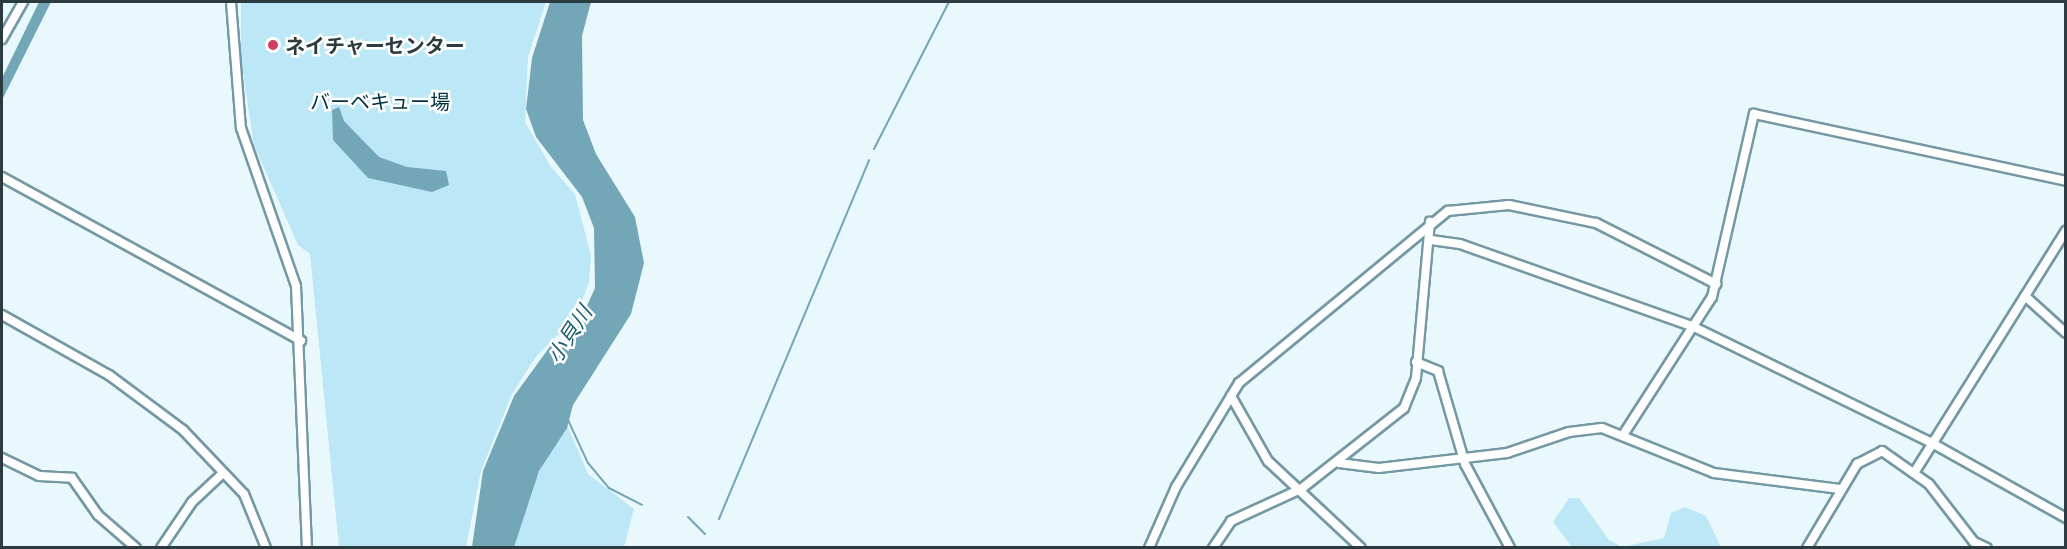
<!DOCTYPE html>
<meta charset="utf-8">
<style>
body{margin:0}
#map{position:relative;width:2067px;height:549px;overflow:hidden;background:#e9f8fd;font-family:Lato,"Noto Sans JP",sans-serif}
div>[style]{position:absolute}
.green>*{inset:0;background:#bce7f6}
.water>*{inset:0;background:#73a6b7}
.stream>*{height:2px;margin:-1px;padding:0 1px;transform-origin:1px;border-radius:1px;background:#73a6b7}
.roads{filter:drop-shadow(2px 0 #7498a4) drop-shadow(-2px 0 #7498a4) drop-shadow(0 2px #7498a4) drop-shadow(0 -2px #7498a4)}
.minor>*{height:8px;margin:-4px;padding:0 4px;transform-origin:4px;border-radius:4px;background:#fff}
.dots>*{width:16px;height:16px;translate:-50% -50%;box-sizing:border-box;border:3px solid #fff;border-radius:50%}
span{translate:-50% -50%;white-space:nowrap;text-align:center;line-height:1.15;-webkit-text-stroke:5px #fff;paint-order:stroke}
.poi-label{font-size:20px;color:#2c3b40;font-weight:700}
.left{translate:0 -50%;text-align:left}
.park-label{font-size:20px;color:#00313e}
.water-label{font-size:21px;color:#1b5e71;font-style:italic}
.frame{position:absolute;inset:0;border:3px solid #2c3b40;pointer-events:none}
</style>
<div id="map">
<div class="green">
<div style="clip-path:polygon(241px 2px,546px 2px,528px 57px,525px 122px,551px 167px,575px 194px,591px 256px,589px 283px,569px 331px,556px 336px,535px 358px,512px 394px,481px 471px,466px 547px,339px 547px,310px 254px,298px 245px,254px 145px,241px 59px)"></div>
<div style="clip-path:polygon(567px 425px,588px 474px,634px 509px,624px 547px,512px 548px,524px 503px,561px 427px)"></div>
<div style="clip-path:polygon(1569px 498px,1579px 498px,1609px 540px,1622px 547px,1664px 538px,1671px 513px,1685px 507px,1706px 516px,1721px 547px,1572px 547px,1553px 522px)"></div>
</div>
<div class="water">
<div style="clip-path:polygon(39px 2px,51px 2px,2px 100px,2px 78px)"></div>
<div style="clip-path:polygon(550px 2px,591px 2px,582px 36px,583px 120px,596px 154px,635px 217px,644px 263px,631px 314px,573px 405px,567px 428px,539px 471px,514px 547px,472px 547px,483px 471px,514px 396px,554px 341px,562px 348px,573px 337px,595px 288px,594px 228px,582px 197px,536px 137px,526px 109px,532px 58px)"></div>
<div style="clip-path:polygon(339px 107px,344px 121px,379px 157px,407px 167px,446px 171px,449px 185px,432px 192px,368px 178px,333px 140px,332px 110px)"></div>
</div>
<div class="stream">
<div style="left:874px;top:149px;width:165px;rotate:-63deg"></div>
<div style="left:568px;top:420px;width:47px;rotate:65.1deg"></div>
<div style="left:588px;top:463px;width:33px;rotate:50deg"></div>
<div style="left:609px;top:488px;width:37px;rotate:27deg"></div>
<div style="left:688px;top:517px;width:24px;rotate:45deg"></div>
<div style="left:719px;top:519px;width:389px;rotate:-67.3deg"></div>
</div>
<div class="roads">
<div class="minor">
<div style="left:231px;top:2px;width:126px;rotate:85.5deg"></div>
<div style="left:241px;top:128px;width:167px;rotate:70.8deg"></div>
<div style="left:296px;top:286px;width:262px;rotate:87.6deg"></div>
<div style="left:2px;top:39px;width:43px;rotate:-60.4deg"></div>
<div style="left:2px;top:177px;width:341px;rotate:28.7deg"></div>
<div style="left:1431px;top:240px;width:29px;rotate:8deg"></div>
<div style="left:1460px;top:244px;width:246px;rotate:19.5deg"></div>
<div style="left:1692px;top:326px;width:265px;rotate:26deg"></div>
<div style="left:1930px;top:442px;width:156px;rotate:29.2deg"></div>
<div style="left:2025px;top:296px;width:55px;rotate:42.1deg"></div>
<div style="left:2px;top:315px;width:123px;rotate:29.3deg"></div>
<div style="left:109px;top:375px;width:92px;rotate:36.6deg"></div>
<div style="left:183px;top:430px;width:88px;rotate:46.4deg"></div>
<div style="left:244px;top:494px;width:58px;rotate:67.8deg"></div>
<div style="left:1416px;top:362px;width:24px;rotate:22deg"></div>
<div style="left:1438px;top:371px;width:97px;rotate:73.8deg"></div>
<div style="left:1465px;top:464px;width:95px;rotate:61.8deg"></div>
<div style="left:1231px;top:396px;width:75px;rotate:60.4deg"></div>
<div style="left:1268px;top:461px;width:127px;rotate:43.1deg"></div>
<div style="left:1623px;top:435px;width:164px;rotate:-57.2deg"></div>
<div style="left:1712px;top:297px;width:188px;rotate:-77.1deg"></div>
<div style="left:1754px;top:114px;width:319px;rotate:12.1deg"></div>
<div style="left:2px;top:458px;width:41px;rotate:25.9deg"></div>
<div style="left:39px;top:476px;width:33px;rotate:3deg"></div>
<div style="left:72px;top:478px;width:45px;rotate:54.9deg"></div>
<div style="left:98px;top:515px;width:50px;rotate:41deg"></div>
<div style="left:1339px;top:463px;width:40px;rotate:7.1deg"></div>
<div style="left:1379px;top:468px;width:129px;rotate:-6.7deg"></div>
<div style="left:1507px;top:453px;width:65px;rotate:-18.7deg"></div>
<div style="left:1569px;top:432px;width:33px;rotate:-7deg"></div>
<div style="left:1602px;top:428px;width:121px;rotate:21.9deg"></div>
<div style="left:1714px;top:473px;width:127px;rotate:7.2deg"></div>
<div style="left:1914px;top:473px;width:286px;rotate:-57.9deg"></div>
<div style="left:161px;top:548px;width:55px;rotate:-56deg"></div>
<div style="left:192px;top:502px;width:42px;rotate:-43.1deg"></div>
<div style="left:1149px;top:548px;width:67px;rotate:-66.1deg"></div>
<div style="left:1176px;top:487px;width:122px;rotate:-58.8deg"></div>
<div style="left:1239px;top:383px;width:271px;rotate:-39.5deg"></div>
<div style="left:1448px;top:211px;width:61px;rotate:-5.6deg"></div>
<div style="left:1509px;top:205px;width:89px;rotate:11.7deg"></div>
<div style="left:1596px;top:223px;width:135px;rotate:26.9deg"></div>
<div style="left:1213px;top:548px;width:32px;rotate:-56deg"></div>
<div style="left:1231px;top:521px;width:77px;rotate:-24.6deg"></div>
<div style="left:1301px;top:489px;width:131px;rotate:-38.2deg"></div>
<div style="left:1404px;top:408px;width:32px;rotate:-68deg"></div>
<div style="left:1416px;top:378px;width:157px;rotate:-84.9deg"></div>
<div style="left:1807px;top:548px;width:98px;rotate:-59.2deg"></div>
<div style="left:1857px;top:464px;width:28px;rotate:-27deg"></div>
<div style="left:1882px;top:451px;width:57px;rotate:35.1deg"></div>
<div style="left:1929px;top:484px;width:73px;rotate:52.2deg"></div>
<div style="left:1974px;top:542px;width:14px;rotate:25deg"></div>
</div>
</div>
<div class="dots">
<div style="left:273px;top:45px;background:#ce3f62"></div>
</div>
<div class="poi-label">
<span class="left" style="left:285px;top:45px">ネイチャーセンター</span>
</div>
<div class="park-label">
<span style="left:380px;top:101px">バーベキュー場</span>
</div>
<div class="water-label">
<span style="left:569px;top:334px;rotate:-57deg">小貝川</span>
</div>
<div class="frame"></div>
</div>
